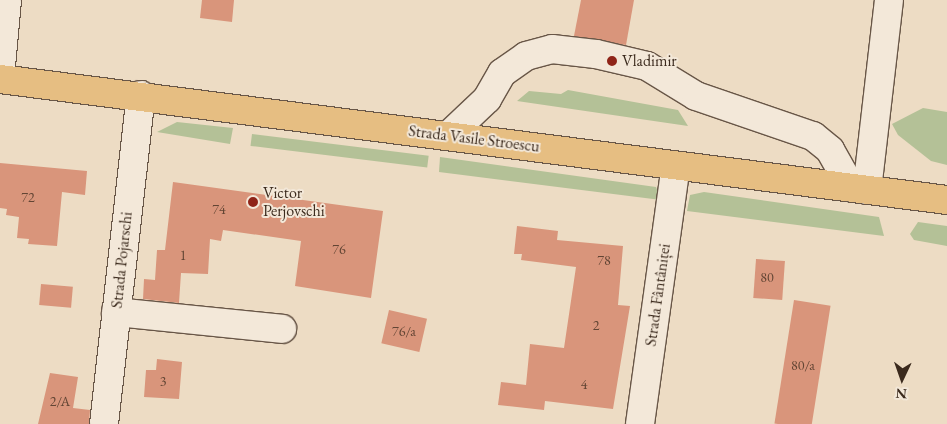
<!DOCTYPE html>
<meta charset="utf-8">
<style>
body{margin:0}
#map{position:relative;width:947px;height:424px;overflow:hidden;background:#eddcc4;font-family:"EB Garamond",serif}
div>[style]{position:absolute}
.green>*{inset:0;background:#b4c197;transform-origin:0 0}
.building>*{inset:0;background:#d9957b;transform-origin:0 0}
.roads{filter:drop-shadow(1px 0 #685647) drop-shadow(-1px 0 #685647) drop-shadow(0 1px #685647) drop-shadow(0 -1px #685647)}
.minor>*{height:28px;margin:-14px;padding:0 14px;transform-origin:14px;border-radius:14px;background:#f3e8d9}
.major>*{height:28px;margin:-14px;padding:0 14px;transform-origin:14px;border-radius:14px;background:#e6be82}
.dots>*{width:14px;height:14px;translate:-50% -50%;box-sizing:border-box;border:2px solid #f3e8d9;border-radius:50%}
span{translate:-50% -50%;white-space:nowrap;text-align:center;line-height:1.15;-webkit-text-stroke:4px #f3e8d9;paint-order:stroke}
.number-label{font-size:14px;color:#624534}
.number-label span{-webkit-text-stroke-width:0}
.poi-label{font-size:16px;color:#3b2a1d}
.left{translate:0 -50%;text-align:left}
.street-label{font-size:16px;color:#3b2a1d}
.north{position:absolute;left:877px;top:354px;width:50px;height:50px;-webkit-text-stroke:4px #f3e8d9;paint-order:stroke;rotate:183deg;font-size:14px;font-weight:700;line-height:20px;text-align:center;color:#3b2a1d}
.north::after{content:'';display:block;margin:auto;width:18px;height:22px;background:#3b2a1d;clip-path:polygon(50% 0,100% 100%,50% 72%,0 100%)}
</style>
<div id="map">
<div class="green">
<div style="clip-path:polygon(568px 90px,678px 110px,688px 126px,517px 101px,529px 91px,561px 94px)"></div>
<div style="clip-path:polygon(923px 108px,947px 112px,947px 165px,931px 161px,898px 135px,892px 124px)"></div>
<div style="clip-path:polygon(177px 122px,233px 128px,230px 144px,157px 132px)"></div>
<div style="left:252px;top:134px;width:178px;height:12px;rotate:7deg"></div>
<div style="clip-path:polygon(440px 157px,656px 187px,661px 200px,439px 172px)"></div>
<div style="clip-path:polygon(704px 192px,879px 217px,884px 236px,687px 211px,690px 195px)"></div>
<div style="clip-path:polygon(918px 222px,947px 226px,947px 246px,914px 240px,910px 234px)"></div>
</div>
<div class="building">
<div style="clip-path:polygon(202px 0,234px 0,232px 22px,200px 18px)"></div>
<div style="clip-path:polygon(581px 0,634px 0,626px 45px,574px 36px)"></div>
<div style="clip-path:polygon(0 163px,87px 171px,85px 195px,62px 192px,57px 246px,28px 244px,29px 239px,17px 238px,19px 217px,6px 215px,7px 209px,0 208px)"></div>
<div style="clip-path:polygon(173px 182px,383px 211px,371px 298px,295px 286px,301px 241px,223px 230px,221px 241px,210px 239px,208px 274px,181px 273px,179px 303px,143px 299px,144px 279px,155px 280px,157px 250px,165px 250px)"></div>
<div style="clip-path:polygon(517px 226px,558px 231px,557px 240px,623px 246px,618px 305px,630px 306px,613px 409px,545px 401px,544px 410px,498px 405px,501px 382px,526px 385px,530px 344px,564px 348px,576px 267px,521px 260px,522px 254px,514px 254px)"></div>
<div style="left:756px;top:259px;width:29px;height:39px;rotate:4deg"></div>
<div style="left:41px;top:284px;width:32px;height:21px;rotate:5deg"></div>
<div style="left:794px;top:300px;width:37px;height:125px;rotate:9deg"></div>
<div style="left:389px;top:310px;width:39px;height:34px;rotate:13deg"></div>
<div style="clip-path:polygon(157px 359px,182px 362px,179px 399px,144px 397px,146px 370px,156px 370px)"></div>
<div style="clip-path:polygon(50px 373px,78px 377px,73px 408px,90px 410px,89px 424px,38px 424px)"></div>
</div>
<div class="roads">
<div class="minor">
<div style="left:0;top:77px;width:77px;rotate:-84.8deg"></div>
<div style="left:448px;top:136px;width:54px;rotate:-43.5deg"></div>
<div style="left:487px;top:99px;width:30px;rotate:-60deg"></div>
<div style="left:502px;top:73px;width:29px;rotate:-35deg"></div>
<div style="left:526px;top:56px;width:27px;rotate:-15deg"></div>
<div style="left:552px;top:49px;width:44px;rotate:6.5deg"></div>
<div style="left:596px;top:54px;width:52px;rotate:13.2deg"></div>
<div style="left:647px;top:66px;width:57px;rotate:31.5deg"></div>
<div style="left:696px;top:96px;width:124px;rotate:18.9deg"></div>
<div style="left:813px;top:136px;width:22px;rotate:39deg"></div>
<div style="left:830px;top:150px;width:43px;rotate:60.4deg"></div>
<div style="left:867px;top:190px;width:191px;rotate:-83.4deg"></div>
<div style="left:116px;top:312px;width:167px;rotate:5.8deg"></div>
<div style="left:104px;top:424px;width:331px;rotate:-83.6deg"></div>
<div style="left:640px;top:424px;width:260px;rotate:-82.1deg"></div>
</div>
<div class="major">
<div style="left:0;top:79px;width:955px;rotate:7.28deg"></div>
</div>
</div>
<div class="dots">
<div style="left:612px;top:61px;background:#8f2418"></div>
<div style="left:253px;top:202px;background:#8f2418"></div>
</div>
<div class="number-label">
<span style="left:28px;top:197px">72</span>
<span style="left:219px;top:209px">74</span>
<span style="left:339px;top:249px">76</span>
<span style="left:183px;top:255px">1</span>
<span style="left:604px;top:260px">78</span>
<span style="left:767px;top:277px">80</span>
<span style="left:596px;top:325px">2</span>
<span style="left:404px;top:331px">76/a</span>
<span style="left:803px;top:365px">80/a</span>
<span style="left:163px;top:381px">3</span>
<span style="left:584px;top:384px">4</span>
<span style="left:60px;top:401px">2/A</span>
</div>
<div class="poi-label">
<span class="left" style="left:622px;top:61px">Vladimir</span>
<span class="left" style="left:263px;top:202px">Victor<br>Perjovschi</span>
</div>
<div class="street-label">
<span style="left:474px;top:139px;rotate:7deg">Strada Vasile Stroescu</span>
<span style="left:122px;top:260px;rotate:-84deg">Strada Pojarschi</span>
<span style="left:658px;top:295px;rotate:-82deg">Strada Fântâniței</span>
</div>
<div class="north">N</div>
</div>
